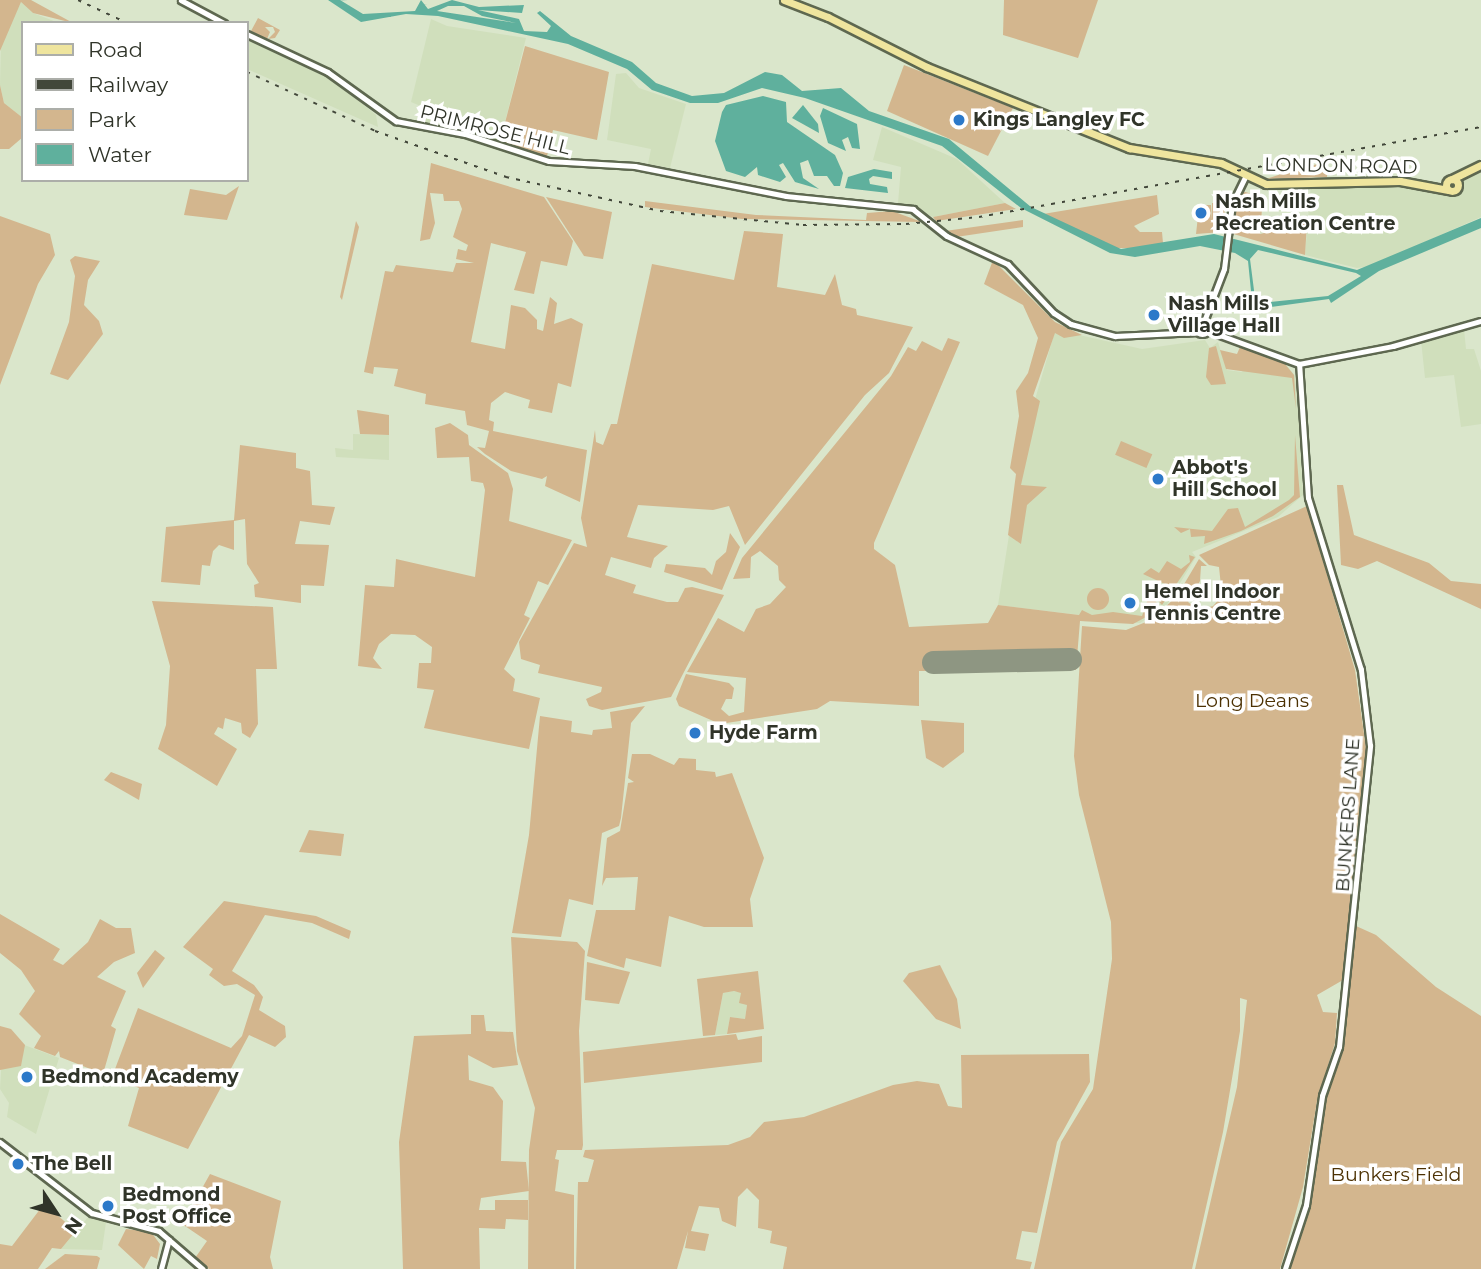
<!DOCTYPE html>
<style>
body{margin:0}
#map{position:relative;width:1481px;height:1269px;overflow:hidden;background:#dae6cb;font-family:Montserrat,sans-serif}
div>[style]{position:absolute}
.built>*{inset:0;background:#d0dfbc}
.green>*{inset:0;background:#d3b68e;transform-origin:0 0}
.round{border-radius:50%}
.water>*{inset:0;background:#5fb09d}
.runway>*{height:23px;margin:-11.5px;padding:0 11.5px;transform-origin:11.5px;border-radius:11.5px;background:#8e9682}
.roads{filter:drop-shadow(2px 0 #5e6850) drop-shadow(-2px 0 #5e6850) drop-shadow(0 2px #5e6850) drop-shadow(0 -2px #5e6850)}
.tertiary>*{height:4.5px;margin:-2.25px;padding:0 2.25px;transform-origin:2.25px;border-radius:2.25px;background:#fff}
.tertiary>.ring{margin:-2.25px;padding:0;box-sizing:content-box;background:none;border:4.5px solid #fff;border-radius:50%}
.primary>*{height:7px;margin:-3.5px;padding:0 3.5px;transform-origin:3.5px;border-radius:3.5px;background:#efe59e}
.primary>.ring{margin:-3.5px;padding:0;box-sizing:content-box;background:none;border:7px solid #efe59e;border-radius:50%}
.rail>*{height:2px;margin-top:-1px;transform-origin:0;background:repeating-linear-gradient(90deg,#42473a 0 3.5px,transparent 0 10.5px)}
.dots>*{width:19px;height:19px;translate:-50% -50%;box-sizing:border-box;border:4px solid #fff;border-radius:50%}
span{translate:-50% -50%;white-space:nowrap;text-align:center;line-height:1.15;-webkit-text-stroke:7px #fff;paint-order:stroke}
.poi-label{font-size:19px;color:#303429;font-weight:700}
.left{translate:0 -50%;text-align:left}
.street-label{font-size:19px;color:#303429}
.park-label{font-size:19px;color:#4c3103}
.legend{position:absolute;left:21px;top:21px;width:228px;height:161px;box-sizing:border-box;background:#fff;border:2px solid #acaea9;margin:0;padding:9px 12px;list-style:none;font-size:21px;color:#303429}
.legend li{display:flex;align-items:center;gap:14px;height:35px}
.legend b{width:35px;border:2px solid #acaea9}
.north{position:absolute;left:21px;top:1178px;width:70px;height:70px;-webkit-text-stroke:5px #fff;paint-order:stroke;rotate:126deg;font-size:19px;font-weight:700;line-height:28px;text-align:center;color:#303429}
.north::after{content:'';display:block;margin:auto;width:24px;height:32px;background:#303429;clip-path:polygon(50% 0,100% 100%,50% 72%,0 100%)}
</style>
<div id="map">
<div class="built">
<div style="clip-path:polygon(21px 2px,33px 13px,59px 23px,23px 23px,23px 118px,4px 103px,0 85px,1px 43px)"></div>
<div style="clip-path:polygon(431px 19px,447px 26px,526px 38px,500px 142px,421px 123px,423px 107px,411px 102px)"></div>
<div style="clip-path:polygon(247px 39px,331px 78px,376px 115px,378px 127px,247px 69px)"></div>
<div style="clip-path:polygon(626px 73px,639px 88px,686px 104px,670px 168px,648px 164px,651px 149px,607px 140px,616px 74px)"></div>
<div style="clip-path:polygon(882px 127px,957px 159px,1005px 203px,933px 217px,898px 203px,901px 167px,873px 160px)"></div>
<div style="clip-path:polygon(1481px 165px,1481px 217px,1371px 266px,1357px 268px,1305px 255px,1311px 183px,1446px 183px,1452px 192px)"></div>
<div style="clip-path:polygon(1057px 324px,1079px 335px,1142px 349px,1205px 340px,1210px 348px,1218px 342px,1227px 370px,1242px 372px,1250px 350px,1285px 364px,1297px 378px,1303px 495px,1278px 517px,1192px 552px,1196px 557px,1166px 606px,1140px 623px,1080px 621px,1080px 615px,998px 605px,1025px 434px)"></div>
<div style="clip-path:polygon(1464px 329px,1466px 349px,1474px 349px,1481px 371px,1481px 424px,1461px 427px,1454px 375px,1425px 378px,1421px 340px)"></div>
<div style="clip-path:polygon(353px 434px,389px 435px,389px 460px,336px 457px,335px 448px,353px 450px)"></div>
<div style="clip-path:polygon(733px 991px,741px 992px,747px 1005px,745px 1019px,730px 1017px,727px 1034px,715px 1035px,723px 993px)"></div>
<div style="clip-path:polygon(3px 1037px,59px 1058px,36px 1134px,7px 1117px,9px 1103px,0 1089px)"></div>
<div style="clip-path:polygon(89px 1216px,106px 1222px,102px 1250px,61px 1249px)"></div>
</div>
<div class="green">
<div style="clip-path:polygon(0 0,31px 0,73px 23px,33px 13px,21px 2px,0 51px)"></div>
<div style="clip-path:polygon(1004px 0,1098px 0,1078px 58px,1003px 35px)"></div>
<div style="clip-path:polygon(258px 18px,280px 30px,275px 38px,268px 39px,275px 32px,273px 27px,265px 27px,270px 32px,267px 39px,251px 31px)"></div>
<div style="clip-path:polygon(525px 46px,609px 72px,597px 140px,553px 130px,547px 156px,500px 142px)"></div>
<div style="clip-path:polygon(904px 65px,1013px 108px,988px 156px,887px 111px)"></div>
<div style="clip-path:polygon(0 85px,4px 103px,23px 118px,23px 137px,9px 149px,0 149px)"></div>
<div style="clip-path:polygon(1327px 162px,1327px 177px,1266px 179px,1296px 169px)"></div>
<div style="clip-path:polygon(431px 163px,544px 197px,573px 241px,567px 266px,541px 261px,534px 294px,514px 290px,526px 252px,491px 243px,471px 342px,505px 349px,511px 305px,525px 308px,537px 320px,537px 329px,543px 331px,550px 297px,557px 303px,554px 324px,571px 318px,583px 324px,571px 387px,558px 383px,552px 413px,528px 408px,530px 400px,505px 392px,491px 403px,489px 420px,494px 422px,493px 431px,587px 450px,580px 502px,545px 486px,547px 476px,542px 479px,511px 471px,485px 454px,477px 447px,485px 448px,489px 431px,467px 425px,465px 411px,425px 404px,426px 394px,394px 386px,398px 369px,374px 367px,373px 374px,364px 372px,385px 271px,393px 272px,396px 265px,453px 272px,456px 263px,474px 263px,456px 259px,458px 249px,466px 251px,468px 245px,453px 237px,462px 209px,459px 201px,444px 201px,443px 194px,430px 193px,435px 223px,430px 239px,420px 241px)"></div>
<div style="clip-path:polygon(239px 186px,227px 220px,184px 215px,190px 189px,226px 195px)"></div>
<div style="clip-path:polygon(1242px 191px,1252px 194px,1250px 207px,1262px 209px,1260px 234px,1307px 223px,1305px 255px,1230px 233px)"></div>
<div style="clip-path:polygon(1157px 195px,1159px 214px,1134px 226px,1140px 232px,1162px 232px,1163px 243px,1145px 248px,1117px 248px,1043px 214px)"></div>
<div style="clip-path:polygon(546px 197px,612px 212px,603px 259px,584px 256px)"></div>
<div style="clip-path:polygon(645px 201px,756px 215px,866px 220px,867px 213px,892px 211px,922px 222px,742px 219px,645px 207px)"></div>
<div style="clip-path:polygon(1005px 203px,1016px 209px,936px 221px,933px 217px)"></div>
<div style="clip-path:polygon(1212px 203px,1226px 203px,1222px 232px,1196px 234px,1198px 216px,1203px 216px,1205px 205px,1211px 205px,1212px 222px)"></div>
<div style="clip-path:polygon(0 216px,50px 234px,55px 255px,38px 284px,0 385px)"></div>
<div style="clip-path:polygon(1023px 220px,1023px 227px,956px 237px,945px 231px)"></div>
<div style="clip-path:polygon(356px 221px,359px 227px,342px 300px,340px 297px)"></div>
<div style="clip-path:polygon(744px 231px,783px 234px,777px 287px,825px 295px,835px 274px,842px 305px,856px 309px,857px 315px,913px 327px,889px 373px,865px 395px,745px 545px,729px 506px,713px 510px,638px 505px,627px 537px,668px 546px,654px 558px,651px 568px,611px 557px,605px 575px,636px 585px,633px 593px,667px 602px,678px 602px,685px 588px,692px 587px,724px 595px,671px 697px,602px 710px,589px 706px,586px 699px,601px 692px,602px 687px,538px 673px,540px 665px,521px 659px,519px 642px,574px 543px,587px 547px,581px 518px,595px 430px,596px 442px,603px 445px,611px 424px,617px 424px,652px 264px,734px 280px)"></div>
<div style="clip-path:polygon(75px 256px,100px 261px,88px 280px,84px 305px,99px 321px,103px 334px,68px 380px,50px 374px,69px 322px,75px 276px,70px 260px)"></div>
<div style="clip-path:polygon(993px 260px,1055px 322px,1082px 335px,1064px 338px,1055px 333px,1033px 396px,1040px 401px,1021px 485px,1047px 487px,1027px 505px,1021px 544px,1008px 535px,1016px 474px,1010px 468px,1019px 416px,1016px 391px,1028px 373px,1038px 338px,1023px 305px,984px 284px)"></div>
<div style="clip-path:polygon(948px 338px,960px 342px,874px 543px,874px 549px,895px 565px,909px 627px,988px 623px,998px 605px,1079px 615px,1082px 610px,1092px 615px,1113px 612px,1142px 616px,1150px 593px,1161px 609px,1133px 624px,1080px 621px,1076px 670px,919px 671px,919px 706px,830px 701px,817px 709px,720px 724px,679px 706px,676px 699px,686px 674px,729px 683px,734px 688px,732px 699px,726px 699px,721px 709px,729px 716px,744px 712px,746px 678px,687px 672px,718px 618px,744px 632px,756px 609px,770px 604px,786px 587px,779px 580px,778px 566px,760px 551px,751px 557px,750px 578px,733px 579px,742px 558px,891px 376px,908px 347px,916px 351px,922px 341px,942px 351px)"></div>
<div style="clip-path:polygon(1216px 346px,1226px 384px,1211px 385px,1206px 377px,1209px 348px)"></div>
<div style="clip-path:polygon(1240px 347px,1285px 364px,1294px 375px,1296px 409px,1292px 378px,1226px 369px,1220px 350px,1237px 354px)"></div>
<div style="clip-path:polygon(357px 410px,389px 415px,389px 435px,360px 434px)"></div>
<div style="clip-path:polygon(450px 423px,468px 435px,469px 445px,508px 473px,513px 489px,509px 521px,572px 540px,548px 585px,538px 581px,524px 615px,530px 618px,504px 669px,515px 679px,513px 691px,540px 698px,529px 749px,424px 728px,434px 690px,417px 688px,419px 663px,431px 663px,432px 647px,415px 635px,391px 634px,379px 644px,373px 658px,382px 669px,358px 666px,365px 585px,394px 587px,396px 559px,475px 577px,485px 490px,483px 483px,471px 481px,469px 457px,437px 458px,435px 428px)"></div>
<div style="clip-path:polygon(1295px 435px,1300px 497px,1273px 516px,1241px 531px,1204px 544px,1205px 536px,1191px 537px,1190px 529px,1181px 533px,1174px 527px,1212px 531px,1228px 509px,1238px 508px,1245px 527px,1289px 500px,1294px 495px)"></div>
<div style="left:1121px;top:441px;width:34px;height:15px;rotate:23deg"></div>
<div style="clip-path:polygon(240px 445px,296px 453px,296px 468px,310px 471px,312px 505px,335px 507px,330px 525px,300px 521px,295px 544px,329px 545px,324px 586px,301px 585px,301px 603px,255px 597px,254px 585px,259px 583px,247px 564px,245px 519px,234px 521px,234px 550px,219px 545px,213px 551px,210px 566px,202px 565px,200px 585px,161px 582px,166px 527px,234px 520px)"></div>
<div style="clip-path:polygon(1337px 485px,1343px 485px,1354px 535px,1429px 563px,1451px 581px,1481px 584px,1481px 609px,1377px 561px,1358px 569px,1341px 565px)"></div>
<div style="clip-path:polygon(1307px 506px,1355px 670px,1366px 748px,1343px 980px,1317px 995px,1323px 1012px,1337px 1013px,1335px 1043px,1317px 1101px,1303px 1187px,1280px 1269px,1195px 1269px,1237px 1087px,1247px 1000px,1240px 998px,1240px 1031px,1223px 1132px,1192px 1269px,1034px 1269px,1061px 1142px,1093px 1089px,1112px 959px,1111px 922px,1079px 795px,1074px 756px,1082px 626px,1126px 630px,1151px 620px,1177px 596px,1199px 559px,1207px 566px,1201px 566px,1200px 581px,1188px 602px,1198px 610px,1213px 606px,1222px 596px,1219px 567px,1209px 565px,1199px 555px)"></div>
<div style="clip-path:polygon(730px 533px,740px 547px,722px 590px,664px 572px,666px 564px,705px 568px,712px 575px,716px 561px,726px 552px)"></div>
<div style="clip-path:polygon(1189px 555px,1195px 557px,1162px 605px,1154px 596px,1163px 595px,1167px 585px,1143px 574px,1151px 568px,1159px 573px,1167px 561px,1181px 569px,1190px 562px)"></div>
<div class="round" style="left:1087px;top:588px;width:22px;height:22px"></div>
<div style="clip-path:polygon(152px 601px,273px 607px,277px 669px,256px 669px,258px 724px,250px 738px,242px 733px,241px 723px,225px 718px,223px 729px,218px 727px,214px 734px,237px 749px,217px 786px,158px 749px,166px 725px,170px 666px)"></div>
<div style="clip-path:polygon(645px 706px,631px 723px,621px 818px,619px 826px,602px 833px,593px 905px,569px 899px,561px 937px,512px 933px,529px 835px,540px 716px,572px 721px,571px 732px,592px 735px,593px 730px,612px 728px,610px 712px)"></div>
<div style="clip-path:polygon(921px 720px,964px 723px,964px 752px,943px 768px,926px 758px)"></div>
<div style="clip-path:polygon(632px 754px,650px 754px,674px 765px,679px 758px,696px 759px,696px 770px,715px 772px,716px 777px,732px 773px,764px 858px,750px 899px,753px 927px,704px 927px,669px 916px,661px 967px,626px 958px,624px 968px,587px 956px,596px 910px,635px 910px,638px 877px,606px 878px,602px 886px,607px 838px,620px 831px,628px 783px,634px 782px,628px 778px)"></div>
<div style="clip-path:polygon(111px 772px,142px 784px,139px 800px,104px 780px)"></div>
<div style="clip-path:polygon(309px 830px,344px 834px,341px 856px,299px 852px)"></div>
<div style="clip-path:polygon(224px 901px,316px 916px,351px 931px,349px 939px,312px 923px,265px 915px,232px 971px,254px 985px,263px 997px,259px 1010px,285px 1026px,286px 1037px,275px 1047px,249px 1035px,188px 1149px,128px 1126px,139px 1088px,112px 1077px,138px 1008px,231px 1048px,242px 1036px,255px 995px,237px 984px,224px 986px,209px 975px,213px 969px,183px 947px)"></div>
<div style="clip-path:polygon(0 914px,60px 949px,53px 960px,63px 965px,88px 942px,100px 919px,116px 928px,131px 928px,135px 953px,114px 962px,97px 977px,126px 991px,111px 1026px,116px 1029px,103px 1074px,60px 1057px,59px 1051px,55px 1056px,34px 1048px,41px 1036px,19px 1014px,35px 991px,21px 970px,0 953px)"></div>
<div style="clip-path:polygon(1356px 926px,1376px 935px,1436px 987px,1481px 1016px,1481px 1269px,1285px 1269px,1306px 1205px,1322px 1096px,1339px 1047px)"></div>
<div style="clip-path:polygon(511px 937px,577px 942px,585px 951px,579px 1031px,583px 1145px,582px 1150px,557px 1150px,555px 1159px,559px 1160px,555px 1191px,574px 1195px,574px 1269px,528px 1269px,529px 1150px,535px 1108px,517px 1051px)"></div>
<div style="clip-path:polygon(155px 950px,165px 958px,143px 988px,137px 973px)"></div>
<div style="clip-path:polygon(587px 962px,630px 972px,619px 1004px,585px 1000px)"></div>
<div style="clip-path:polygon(940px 965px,957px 999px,961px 1029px,936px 1019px,903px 981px,909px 973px)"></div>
<div style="clip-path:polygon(758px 971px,764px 1029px,727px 1034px,730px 1017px,745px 1019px,747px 1005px,739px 1003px,741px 993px,734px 991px,723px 993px,715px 1035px,703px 1036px,697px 979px)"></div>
<div style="clip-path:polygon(471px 1015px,484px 1015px,486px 1031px,513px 1032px,518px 1065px,493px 1068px,468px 1055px,469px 1080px,493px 1087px,503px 1101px,501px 1161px,526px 1162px,529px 1191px,481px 1198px,479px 1210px,495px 1210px,495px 1200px,528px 1200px,528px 1220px,506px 1219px,505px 1229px,479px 1228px,480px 1269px,403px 1269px,399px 1142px,414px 1036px,471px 1034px)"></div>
<div style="clip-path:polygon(0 1026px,11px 1029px,25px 1045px,21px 1066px,0 1070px)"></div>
<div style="clip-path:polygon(736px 1034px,738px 1040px,762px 1036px,762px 1062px,584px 1083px,583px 1052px)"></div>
<div style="clip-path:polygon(1089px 1054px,1090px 1082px,1057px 1142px,1037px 1233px,1022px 1231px,1016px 1259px,1032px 1262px,1030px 1269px,783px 1269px,787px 1247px,770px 1243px,772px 1231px,758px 1228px,759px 1200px,747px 1188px,738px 1197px,736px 1227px,722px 1221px,719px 1208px,699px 1206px,691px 1231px,709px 1234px,705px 1251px,685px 1248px,688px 1231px,677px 1269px,576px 1269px,578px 1182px,588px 1182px,594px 1160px,583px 1157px,585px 1150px,728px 1145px,750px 1137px,764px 1122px,804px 1117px,893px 1085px,917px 1081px,939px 1084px,948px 1106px,962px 1108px,961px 1055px)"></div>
<div style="clip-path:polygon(210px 1174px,281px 1201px,270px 1257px,273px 1269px,209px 1269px,195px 1258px,207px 1241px,182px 1224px)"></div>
<div style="clip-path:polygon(44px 1204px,76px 1231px,61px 1249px,52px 1248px,38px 1269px,0 1269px,0 1244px,12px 1246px)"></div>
<div style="clip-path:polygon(126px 1229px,151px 1232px,160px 1244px,157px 1259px,151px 1256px,144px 1269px,118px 1245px)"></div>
<div style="clip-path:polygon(65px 1254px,97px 1256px,100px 1258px,97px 1269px,45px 1269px)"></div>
</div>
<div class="water">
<div style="clip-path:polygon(evenodd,328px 0,340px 0,363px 14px,415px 11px,421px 0,428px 9px,452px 0,479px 7px,524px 5px,522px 13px,478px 10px,519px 19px,524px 31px,547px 32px,551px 26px,537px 13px,540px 11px,571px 36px,632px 62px,656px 83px,692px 96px,724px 93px,765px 72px,782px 75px,802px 91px,841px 88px,869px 111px,949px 139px,1031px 207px,1121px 249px,1214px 234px,1357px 270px,1481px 218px,1481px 228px,1379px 271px,1331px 303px,1329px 299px,1271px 307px,1252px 301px,1248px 261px,1235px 253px,1200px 246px,1135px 257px,1110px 253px,1021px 208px,942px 146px,805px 98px,762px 88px,718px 103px,690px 103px,652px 90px,627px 69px,568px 44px,438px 16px,406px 14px,361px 22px,328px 0,448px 6px,464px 6px,482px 16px,516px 23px,437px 11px,448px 6px,328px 0,1258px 250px,1356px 273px,1361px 276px,1328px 296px,1270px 302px,1255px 298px,1250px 259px,1258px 250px)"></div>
<div style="clip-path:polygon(763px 96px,786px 102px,787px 122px,835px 155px,843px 173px,840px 186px,834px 186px,827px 176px,814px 176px,808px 160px,800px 163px,803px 178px,819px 189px,795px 182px,783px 163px,779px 165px,786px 177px,780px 182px,758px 175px,757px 167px,745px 177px,726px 171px,715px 141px,722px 112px,726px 105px)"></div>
<div style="clip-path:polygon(803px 105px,818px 124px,819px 133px,792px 118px)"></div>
<div style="clip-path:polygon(823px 108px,857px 124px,860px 149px,852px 148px,848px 137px,842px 140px,846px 151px,828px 143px,820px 116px)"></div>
<div style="clip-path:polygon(874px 169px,892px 172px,892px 179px,873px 176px,869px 179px,870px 184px,887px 187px,888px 193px,845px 188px,848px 177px)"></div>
</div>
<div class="runway">
<div style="left:933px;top:662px;width:137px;rotate:-1.3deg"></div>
</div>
<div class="roads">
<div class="tertiary">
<div style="left:181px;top:0;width:49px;rotate:28.1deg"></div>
<div style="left:247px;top:34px;width:89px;rotate:25.1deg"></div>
<div style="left:328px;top:72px;width:84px;rotate:35.8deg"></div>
<div style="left:396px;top:121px;width:70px;rotate:10.7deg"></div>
<div style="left:465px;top:134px;width:88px;rotate:17.8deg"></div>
<div style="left:549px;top:161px;width:86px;rotate:3.3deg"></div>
<div style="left:635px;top:166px;width:154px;rotate:11.2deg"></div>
<div style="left:786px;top:196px;width:128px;rotate:5.8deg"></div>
<div style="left:913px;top:209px;width:43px;rotate:38.5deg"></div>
<div style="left:947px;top:236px;width:67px;rotate:24.7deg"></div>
<div style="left:1008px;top:264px;width:67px;rotate:46.8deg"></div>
<div style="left:1054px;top:313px;width:20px;rotate:33deg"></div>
<div style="left:1071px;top:324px;width:46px;rotate:15.3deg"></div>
<div style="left:1115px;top:336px;width:83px;rotate:-2.8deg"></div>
<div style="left:1203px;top:324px;width:59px;rotate:-69.1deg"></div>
<div style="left:1224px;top:269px;width:65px;rotate:-83deg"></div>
<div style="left:1232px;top:204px;width:30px;rotate:-64deg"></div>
<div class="ring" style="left:1197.5px;top:324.5px;width:6.5px;height:6.5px"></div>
<div style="left:1209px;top:331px;width:96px;rotate:20.1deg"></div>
<div style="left:1299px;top:364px;width:96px;rotate:-10.8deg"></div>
<div style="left:1393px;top:346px;width:91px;rotate:-15.9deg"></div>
<div style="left:0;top:1142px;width:116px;rotate:37.7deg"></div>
<div style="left:92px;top:1213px;width:69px;rotate:15deg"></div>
<div style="left:159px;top:1231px;width:58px;rotate:40.8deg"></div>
<div style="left:161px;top:1269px;width:30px;rotate:-75deg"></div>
<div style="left:1285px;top:1269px;width:67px;rotate:-71.8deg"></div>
<div style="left:1306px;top:1205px;width:110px;rotate:-81.6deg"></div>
<div style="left:1322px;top:1096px;width:52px;rotate:-70.9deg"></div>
<div style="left:1339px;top:1047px;width:303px;rotate:-84.1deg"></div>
<div style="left:1370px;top:746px;width:77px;rotate:-96.8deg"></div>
<div style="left:1361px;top:670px;width:180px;rotate:-107.1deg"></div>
<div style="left:1308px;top:498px;width:134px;rotate:-93.8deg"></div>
</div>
<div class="primary">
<div style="left:784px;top:0;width:47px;rotate:21.1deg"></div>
<div style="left:828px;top:17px;width:111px;rotate:26.8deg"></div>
<div style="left:927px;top:67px;width:218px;rotate:21.9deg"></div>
<div style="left:1129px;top:148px;width:93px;rotate:9.3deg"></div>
<div style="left:1221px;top:163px;width:50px;rotate:25deg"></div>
<div style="left:1266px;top:184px;width:134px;rotate:-1.3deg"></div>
<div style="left:1400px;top:181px;width:49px;rotate:10.6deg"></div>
<div class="ring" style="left:1446px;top:179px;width:5px;height:5px"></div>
<div style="left:1452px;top:179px;width:32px;rotate:-26deg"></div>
</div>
</div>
<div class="rail">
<div style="left:78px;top:0;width:54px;rotate:25.1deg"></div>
<div style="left:247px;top:72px;width:141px;rotate:24.7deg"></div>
<div style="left:375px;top:131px;width:139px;rotate:19.3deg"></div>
<div style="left:506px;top:177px;width:158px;rotate:12.4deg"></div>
<div style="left:660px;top:211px;width:144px;rotate:5.6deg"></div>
<div style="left:803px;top:225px;width:103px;rotate:-0.6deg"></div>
<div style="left:906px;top:224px;width:73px;rotate:-5.5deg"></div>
<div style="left:979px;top:217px;width:510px;rotate:-10.16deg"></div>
</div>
<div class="dots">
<div style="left:959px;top:120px;background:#2c79c9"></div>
<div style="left:1201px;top:213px;background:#2c79c9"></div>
<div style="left:1154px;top:315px;background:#2c79c9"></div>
<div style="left:1158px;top:479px;background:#2c79c9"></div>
<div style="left:1130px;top:603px;background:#2c79c9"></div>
<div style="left:695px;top:733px;background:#2c79c9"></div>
<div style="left:27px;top:1077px;background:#2c79c9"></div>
<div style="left:18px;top:1164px;background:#2c79c9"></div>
<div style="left:108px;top:1206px;background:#2c79c9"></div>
</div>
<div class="poi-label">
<span class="left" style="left:973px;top:120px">Kings Langley FC</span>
<span class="left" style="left:1215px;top:213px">Nash Mills<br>Recreation Centre</span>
<span class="left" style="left:1168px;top:315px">Nash Mills<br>Village Hall</span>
<span class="left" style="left:1172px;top:479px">Abbot's<br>Hill School</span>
<span class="left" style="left:1144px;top:603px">Hemel Indoor<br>Tennis Centre</span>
<span class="left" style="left:709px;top:733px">Hyde Farm</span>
<span class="left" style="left:41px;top:1077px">Bedmond Academy</span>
<span class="left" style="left:32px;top:1164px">The Bell</span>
<span class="left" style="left:122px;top:1206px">Bedmond<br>Post Office</span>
</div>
<div class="street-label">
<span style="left:495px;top:130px;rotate:14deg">PRIMROSE HILL</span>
<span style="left:1341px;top:166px;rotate:1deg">LONDON ROAD</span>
<span style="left:1348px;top:815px;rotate:-86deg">BUNKERS LANE</span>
</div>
<div class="park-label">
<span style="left:1252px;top:701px">Long Deans</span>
<span style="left:1396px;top:1175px">Bunkers Field</span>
</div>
<ul class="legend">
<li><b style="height:9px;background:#efe59e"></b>Road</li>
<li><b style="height:9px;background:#42473a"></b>Railway</li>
<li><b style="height:19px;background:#d3b68e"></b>Park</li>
<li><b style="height:19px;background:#5fb09d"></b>Water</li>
</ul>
<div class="north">N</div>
</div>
